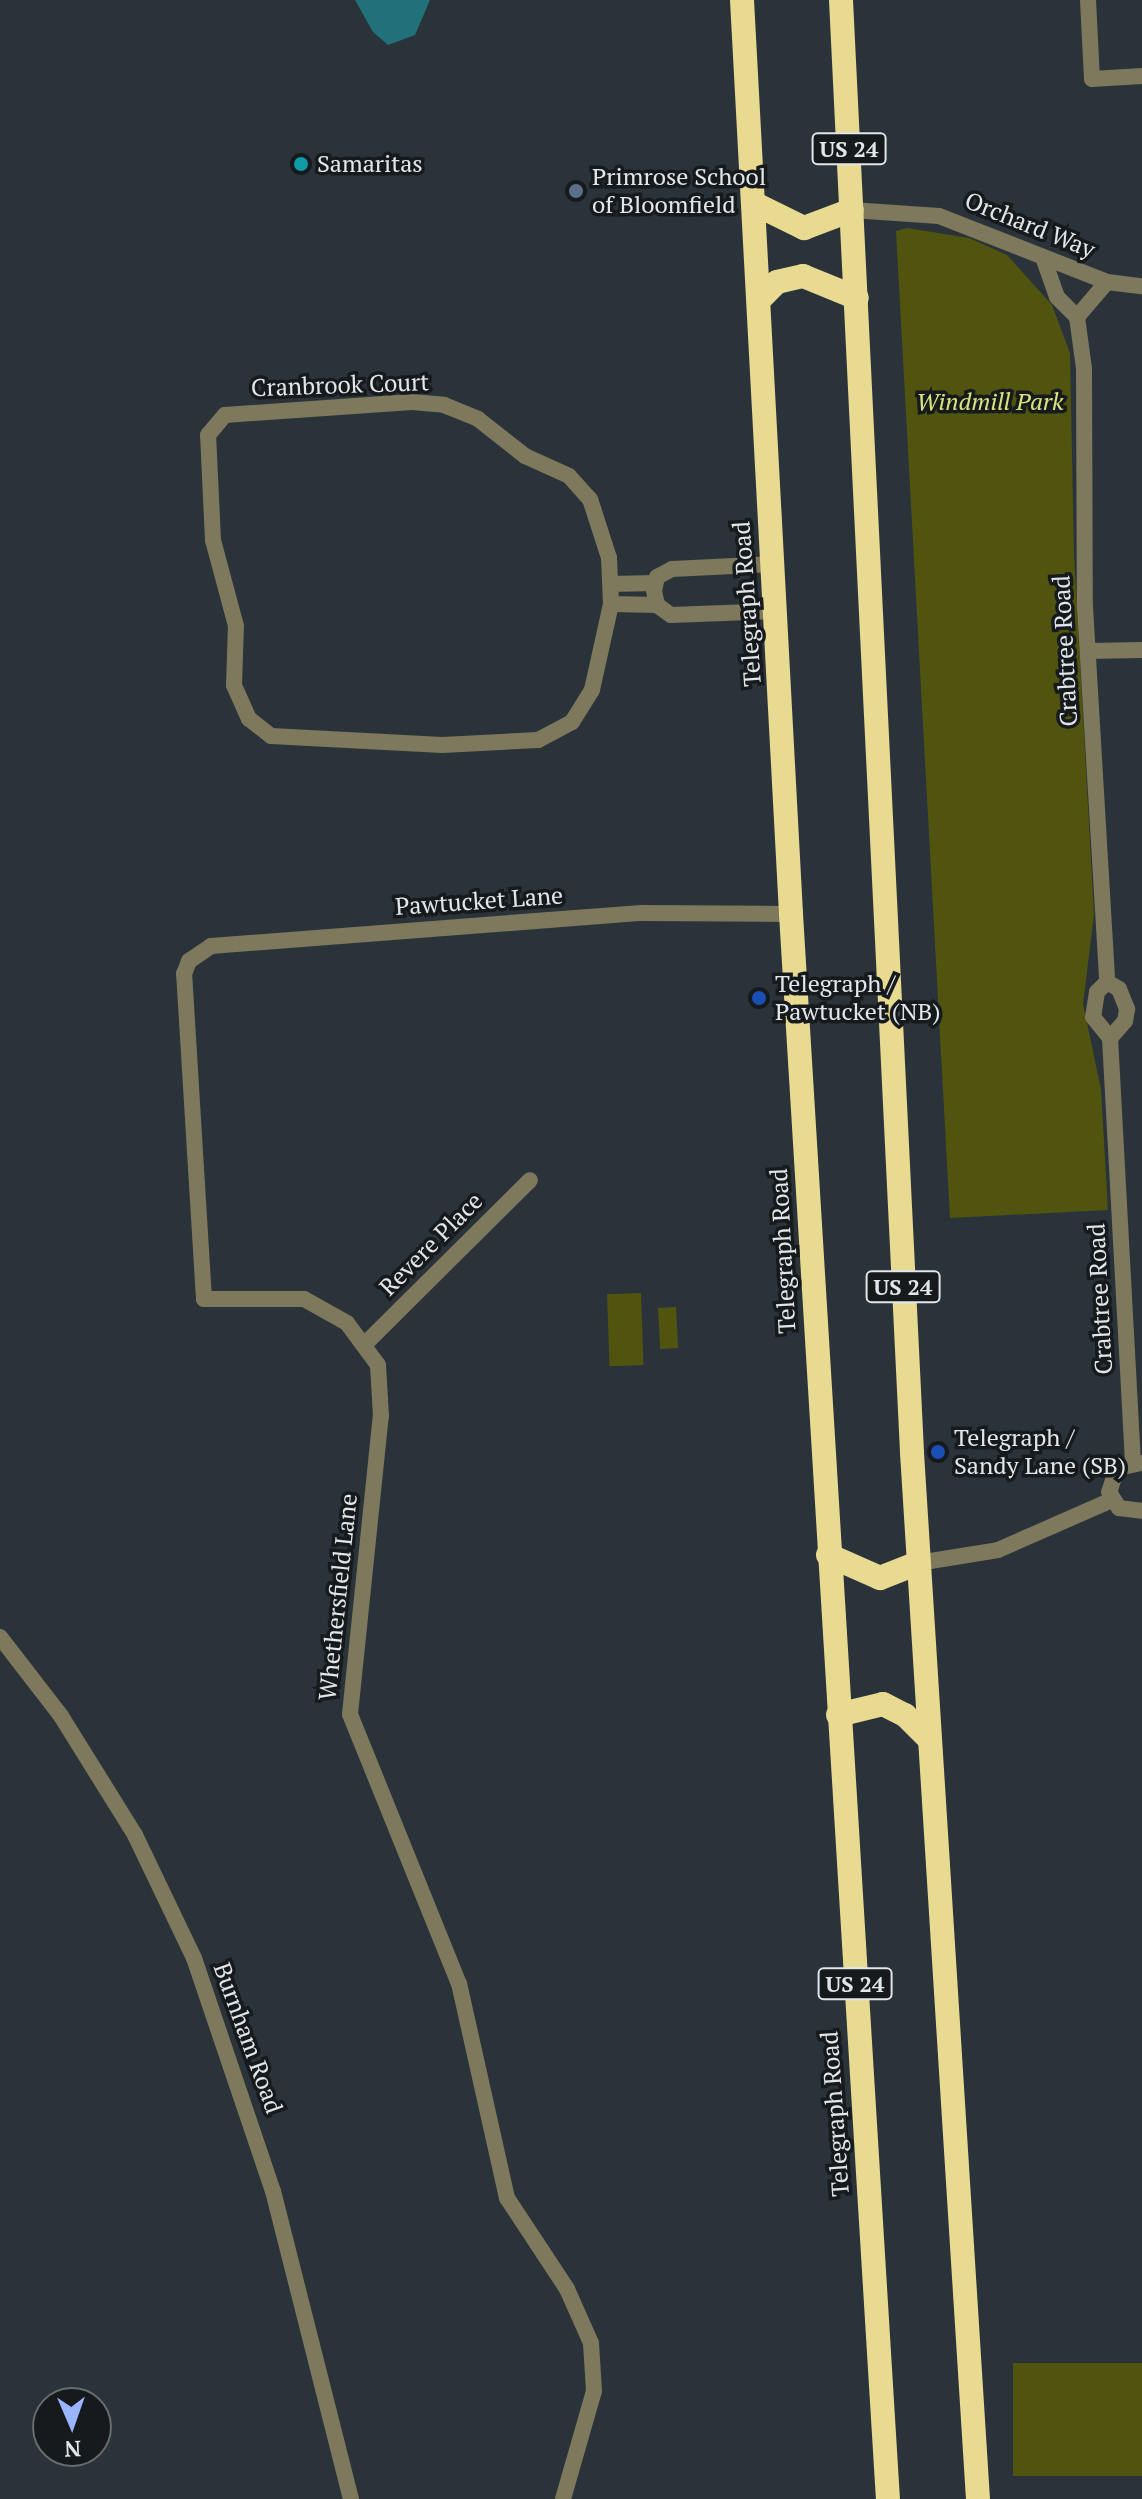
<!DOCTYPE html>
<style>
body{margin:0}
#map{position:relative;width:1142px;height:2499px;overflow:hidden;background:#2b333a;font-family:"PT Serif",serif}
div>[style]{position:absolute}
.green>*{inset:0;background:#50540f;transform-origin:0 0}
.water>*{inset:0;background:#21717b}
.street>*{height:16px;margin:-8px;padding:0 8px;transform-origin:8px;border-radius:8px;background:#7e795c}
.highway>*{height:24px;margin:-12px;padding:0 12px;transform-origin:12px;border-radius:12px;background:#e8da90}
.dots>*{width:22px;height:22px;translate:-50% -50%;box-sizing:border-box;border:4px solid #171a1d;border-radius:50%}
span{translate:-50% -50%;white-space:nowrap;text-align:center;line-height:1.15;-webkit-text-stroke:7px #171a1d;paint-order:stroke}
.shield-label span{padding:2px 6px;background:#171a1d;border:2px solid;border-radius:6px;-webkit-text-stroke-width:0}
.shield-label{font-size:22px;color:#e0e6ea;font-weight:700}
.poi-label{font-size:24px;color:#e0e6ea}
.left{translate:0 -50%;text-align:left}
.street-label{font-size:24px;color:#e0e6ea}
.park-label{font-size:24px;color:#dae47f;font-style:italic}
.north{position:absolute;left:32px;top:2387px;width:80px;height:80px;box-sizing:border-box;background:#171a1d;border:2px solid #676c6f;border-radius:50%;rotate:178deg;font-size:22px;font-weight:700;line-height:32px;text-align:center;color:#e0e6ea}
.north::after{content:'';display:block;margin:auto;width:28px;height:36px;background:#9bb5fd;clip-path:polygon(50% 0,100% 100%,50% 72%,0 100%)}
</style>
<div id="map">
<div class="green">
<div style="clip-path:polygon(907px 228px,969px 238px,1007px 255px,1052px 305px,1070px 353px,1074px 555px,1094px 914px,1083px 1004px,1101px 1089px,1108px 1210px,950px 1218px,896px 231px)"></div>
<div style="left:641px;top:1293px;width:72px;height:34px;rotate:88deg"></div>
<div style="left:676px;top:1307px;width:41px;height:18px;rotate:87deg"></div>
<div style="left:1142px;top:2363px;width:113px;height:129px;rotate:90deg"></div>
</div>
<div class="water">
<div style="clip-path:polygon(355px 0,430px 0,415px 35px,388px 45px,373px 32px)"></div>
</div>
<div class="street">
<div style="left:1088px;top:0;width:79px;rotate:87.1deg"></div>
<div style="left:1092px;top:79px;width:50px;rotate:-3.4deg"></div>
<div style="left:852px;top:210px;width:87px;rotate:3.9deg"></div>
<div style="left:939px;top:216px;width:180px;rotate:21.4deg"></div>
<div style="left:1107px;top:282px;width:35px;rotate:7deg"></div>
<div style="left:1043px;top:257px;width:42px;rotate:70.7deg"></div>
<div style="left:1057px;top:297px;width:28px;rotate:45deg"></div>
<div style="left:1077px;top:317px;width:52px;rotate:82.3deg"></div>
<div style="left:1084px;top:369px;width:238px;rotate:89.8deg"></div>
<div style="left:1085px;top:607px;width:376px;rotate:86.6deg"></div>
<div style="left:1077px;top:317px;width:46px;rotate:-49.4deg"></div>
<div style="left:412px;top:402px;width:32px;rotate:5deg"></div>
<div style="left:444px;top:405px;width:37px;rotate:22deg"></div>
<div style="left:478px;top:419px;width:60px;rotate:38.2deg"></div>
<div style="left:525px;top:456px;width:48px;rotate:24.4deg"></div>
<div style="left:569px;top:476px;width:31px;rotate:48deg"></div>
<div style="left:590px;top:499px;width:62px;rotate:72.1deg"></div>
<div style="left:609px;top:558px;width:46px;rotate:87.5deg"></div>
<div style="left:611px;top:604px;width:88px;rotate:102.5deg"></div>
<div style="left:592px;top:690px;width:38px;rotate:122deg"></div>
<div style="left:572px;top:722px;width:38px;rotate:152deg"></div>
<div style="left:538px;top:740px;width:96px;rotate:177deg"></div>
<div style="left:442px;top:745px;width:171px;rotate:-177deg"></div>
<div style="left:271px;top:736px;width:28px;rotate:-142deg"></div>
<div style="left:249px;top:719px;width:37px;rotate:-114deg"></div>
<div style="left:234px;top:685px;width:59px;rotate:-88.1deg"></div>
<div style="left:236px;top:626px;width:89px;rotate:-105deg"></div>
<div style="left:213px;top:540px;width:105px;rotate:-92.7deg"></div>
<div style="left:208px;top:435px;width:26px;rotate:-50deg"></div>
<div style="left:225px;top:415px;width:187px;rotate:-4deg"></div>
<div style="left:773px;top:564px;width:101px;rotate:177.2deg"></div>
<div style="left:672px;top:569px;width:17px;rotate:152deg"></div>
<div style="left:657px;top:577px;width:14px;rotate:102deg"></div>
<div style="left:654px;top:591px;width:14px;rotate:78deg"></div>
<div style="left:657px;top:605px;width:17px;rotate:36deg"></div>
<div style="left:671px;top:615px;width:104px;rotate:-2.2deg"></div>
<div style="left:611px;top:584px;width:44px;rotate:-1.3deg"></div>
<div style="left:611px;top:604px;width:46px;rotate:1.2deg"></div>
<div style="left:1088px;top:651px;width:54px;rotate:-1.1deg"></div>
<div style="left:1107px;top:982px;width:14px;rotate:30deg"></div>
<div style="left:1119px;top:989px;width:22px;rotate:68deg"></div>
<div style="left:1127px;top:1009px;width:12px;rotate:99deg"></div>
<div style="left:1125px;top:1021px;width:23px;rotate:131deg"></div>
<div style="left:1107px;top:982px;width:14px;rotate:135deg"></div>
<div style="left:1097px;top:992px;width:25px;rotate:99deg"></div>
<div style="left:1093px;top:1017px;width:27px;rotate:51deg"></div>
<div style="left:1110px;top:1038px;width:425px;rotate:86.9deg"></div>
<div style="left:366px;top:1343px;width:231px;rotate:-44.8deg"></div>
<div style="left:1141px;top:1463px;width:25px;rotate:168deg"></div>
<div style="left:1117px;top:1468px;width:25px;rotate:108deg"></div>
<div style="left:1109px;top:1492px;width:19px;rotate:58deg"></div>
<div style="left:1119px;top:1508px;width:23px;rotate:7deg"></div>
<div style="left:918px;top:1563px;width:81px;rotate:-9.2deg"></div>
<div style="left:998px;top:1550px;width:124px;rotate:-23.7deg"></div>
<div style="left:0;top:1637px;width:100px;rotate:52.3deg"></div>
<div style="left:61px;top:1716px;width:140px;rotate:58.1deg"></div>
<div style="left:135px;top:1835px;width:136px;rotate:64.4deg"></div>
<div style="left:194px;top:1958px;width:246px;rotate:71.3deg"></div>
<div style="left:273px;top:2191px;width:318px;rotate:75.8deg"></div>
<div style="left:563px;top:2499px;width:112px;rotate:-74deg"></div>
<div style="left:594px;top:2391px;width:48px;rotate:-93.6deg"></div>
<div style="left:591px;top:2343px;width:59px;rotate:-114deg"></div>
<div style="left:567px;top:2289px;width:109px;rotate:-123.4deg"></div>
<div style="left:507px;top:2198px;width:219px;rotate:-102.6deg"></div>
<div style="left:459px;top:1984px;width:291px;rotate:-112deg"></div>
<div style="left:350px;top:1714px;width:300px;rotate:-84.1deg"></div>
<div style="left:381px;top:1416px;width:51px;rotate:-93.4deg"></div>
<div style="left:378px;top:1365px;width:52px;rotate:-126.4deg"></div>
<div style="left:347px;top:1323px;width:49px;rotate:-150.8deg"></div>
<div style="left:304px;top:1299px;width:100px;rotate:180deg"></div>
<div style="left:204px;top:1299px;width:326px;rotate:-93.5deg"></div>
<div style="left:184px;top:974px;width:14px;rotate:-69deg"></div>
<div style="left:189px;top:961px;width:27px;rotate:-34deg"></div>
<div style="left:211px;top:946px;width:432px;rotate:-4.4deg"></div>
<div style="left:642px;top:913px;width:149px;rotate:0.4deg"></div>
</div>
<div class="highway">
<div style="left:742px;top:0;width:915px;rotate:86.93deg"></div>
<div style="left:791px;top:914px;width:1588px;rotate:86.5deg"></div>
<div style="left:841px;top:0;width:1455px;rotate:87.2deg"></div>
<div style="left:912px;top:1453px;width:1048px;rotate:86.39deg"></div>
<div style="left:755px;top:204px;width:55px;rotate:26.1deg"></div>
<div style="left:804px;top:228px;width:51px;rotate:-20.6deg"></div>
<div style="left:759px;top:300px;width:25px;rotate:-45deg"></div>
<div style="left:777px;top:282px;width:27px;rotate:-13deg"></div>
<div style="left:803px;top:276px;width:58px;rotate:22.2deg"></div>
<div style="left:828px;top:1555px;width:57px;rotate:23.9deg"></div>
<div style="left:880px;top:1578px;width:41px;rotate:-21.5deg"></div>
<div style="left:838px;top:1715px;width:46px;rotate:-13.7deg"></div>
<div style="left:883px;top:1704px;width:25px;rotate:27deg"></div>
<div style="left:905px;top:1715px;width:34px;rotate:45deg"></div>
</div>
<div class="dots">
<div style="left:301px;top:164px;background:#0f9aa8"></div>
<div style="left:576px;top:191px;background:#5c6f8a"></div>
<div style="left:759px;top:998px;background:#1a4fb4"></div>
<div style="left:938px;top:1452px;background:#1a4fb4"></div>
</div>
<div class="shield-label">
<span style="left:849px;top:149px">US 24</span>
<span style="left:903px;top:1287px">US 24</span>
<span style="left:855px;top:1984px">US 24</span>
</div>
<div class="poi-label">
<span class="left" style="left:317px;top:164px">Samaritas</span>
<span class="left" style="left:592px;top:191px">Primrose School<br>of Bloomfield</span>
<span class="left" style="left:775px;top:998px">Telegraph /<br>Pawtucket (NB)</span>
<span class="left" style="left:954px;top:1452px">Telegraph /<br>Sandy Lane (SB)</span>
</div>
<div class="street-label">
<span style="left:1030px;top:225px;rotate:22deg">Orchard Way</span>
<span style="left:340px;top:385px;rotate:-2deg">Cranbrook Court</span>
<span style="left:747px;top:604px;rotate:-94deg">Telegraph Road</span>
<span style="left:1065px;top:651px;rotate:-93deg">Crabtree Road</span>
<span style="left:479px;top:901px;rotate:-4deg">Pawtucket Lane</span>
<span style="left:431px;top:1244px;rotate:-45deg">Revere Place</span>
<span style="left:783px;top:1251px;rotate:-93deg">Telegraph Road</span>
<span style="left:1100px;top:1299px;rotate:-93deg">Crabtree Road</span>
<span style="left:338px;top:1597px;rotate:-84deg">Whethersfield Lane</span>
<span style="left:248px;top:2038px;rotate:70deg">Burnham Road</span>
<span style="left:835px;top:2114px;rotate:-94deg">Telegraph Road</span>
</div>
<div class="park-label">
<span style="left:990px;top:402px">Windmill Park</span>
</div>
<div class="north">N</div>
</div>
